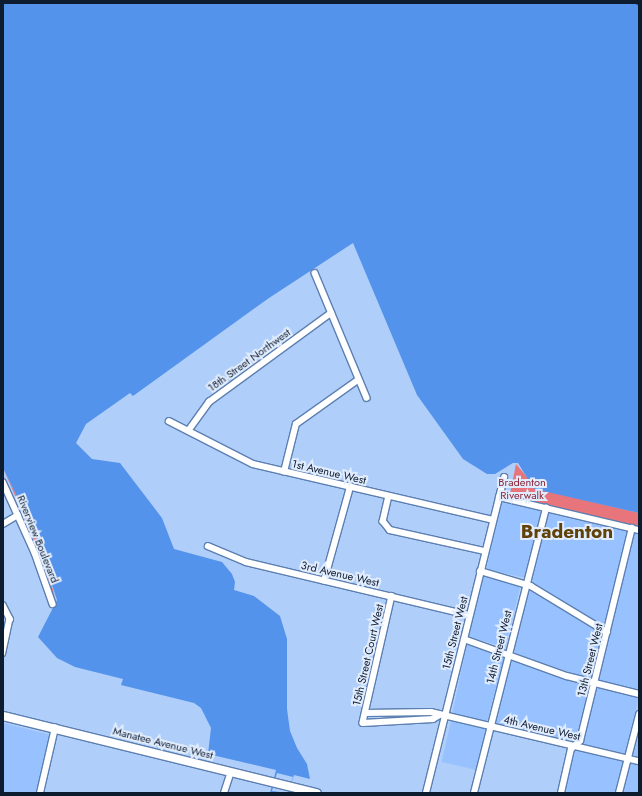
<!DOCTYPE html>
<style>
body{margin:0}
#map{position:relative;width:642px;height:796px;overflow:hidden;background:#afcef9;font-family:Jost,sans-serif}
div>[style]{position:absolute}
.built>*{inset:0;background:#98c2ff;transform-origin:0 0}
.green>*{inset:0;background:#e8747c}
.water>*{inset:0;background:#5493eb}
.pier>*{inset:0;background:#afcef9}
.ferry>*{height:1px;margin-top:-0.5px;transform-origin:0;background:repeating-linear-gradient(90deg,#114e9d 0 5px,transparent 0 9px)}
.roads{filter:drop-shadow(1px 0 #5c7fb1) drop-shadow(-1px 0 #5c7fb1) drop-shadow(0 1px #5c7fb1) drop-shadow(0 -1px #5c7fb1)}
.minor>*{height:5.5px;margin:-2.75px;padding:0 2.75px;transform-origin:2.75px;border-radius:2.75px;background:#fff}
.secondary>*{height:8px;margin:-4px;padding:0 4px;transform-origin:4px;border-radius:4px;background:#fff}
span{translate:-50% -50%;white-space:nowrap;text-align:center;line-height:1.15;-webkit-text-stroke:4px #e1edfe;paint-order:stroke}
.street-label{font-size:11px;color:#0e1c30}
.park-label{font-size:11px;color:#8d2232}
.town-label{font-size:19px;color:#604107;font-weight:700}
.frame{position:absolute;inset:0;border:4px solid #0e1c30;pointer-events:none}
</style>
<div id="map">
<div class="built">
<div style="left:501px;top:501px;width:42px;height:70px;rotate:12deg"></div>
<div style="clip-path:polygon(548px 512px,629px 530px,605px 627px,529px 582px)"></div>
<div style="clip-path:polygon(634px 532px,639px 533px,639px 690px,598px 681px)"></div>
<div style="left:482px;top:575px;width:40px;height:64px;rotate:14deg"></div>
<div style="clip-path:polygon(527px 588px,603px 634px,592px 680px,510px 652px)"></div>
<div style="clip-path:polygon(467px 644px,504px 657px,487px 722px,452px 715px)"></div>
<div style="clip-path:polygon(509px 659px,591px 686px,577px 740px,574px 743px,493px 724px)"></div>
<div style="left:596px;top:687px;width:44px;height:60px;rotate:13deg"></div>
<div style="left:451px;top:721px;width:36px;height:42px;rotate:13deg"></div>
<div style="clip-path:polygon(3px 723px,51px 735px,37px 793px,3px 793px)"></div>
<div style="clip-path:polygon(639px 726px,639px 757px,631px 755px)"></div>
<div style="clip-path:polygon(575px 750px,624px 760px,616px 793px,563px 793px)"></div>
<div style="clip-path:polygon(630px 762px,639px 764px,639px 793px,622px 793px)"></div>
</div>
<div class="green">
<div style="clip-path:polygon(516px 464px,537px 489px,639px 513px,639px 529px,509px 499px)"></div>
<div style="clip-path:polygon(3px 468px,34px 531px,47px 567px,56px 602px,31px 532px)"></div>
</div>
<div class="water">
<div style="clip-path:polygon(3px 3px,639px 3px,639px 513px,534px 489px,518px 463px,513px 463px,495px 474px,487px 474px,463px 459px,417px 395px,353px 243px,269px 298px,133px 396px,130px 393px,86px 424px,76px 443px,92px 459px,120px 463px,162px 518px,174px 549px,222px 562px,232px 574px,235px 582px,234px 590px,254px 596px,280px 616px,287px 639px,287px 709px,290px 731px,297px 748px,307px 764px,310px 779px,294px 775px,288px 793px,270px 793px,276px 770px,208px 754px,211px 728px,201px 708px,194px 703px,121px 685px,123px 679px,75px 667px,57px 658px,38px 637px,57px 600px,34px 531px,3px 468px)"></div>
</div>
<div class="pier">
<div style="clip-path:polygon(277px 773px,293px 777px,288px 793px,272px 791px)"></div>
</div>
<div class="ferry">
<div style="left:636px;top:3px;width:4px;rotate:34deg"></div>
</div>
<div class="roads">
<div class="minor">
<div style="left:315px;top:273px;width:135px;rotate:67.4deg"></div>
<div style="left:169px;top:421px;width:94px;rotate:27.1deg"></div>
<div style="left:253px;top:464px;width:246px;rotate:13.1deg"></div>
<div style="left:188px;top:431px;width:36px;rotate:-54deg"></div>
<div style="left:209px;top:402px;width:151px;rotate:-36.1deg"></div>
<div style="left:284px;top:472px;width:49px;rotate:-76deg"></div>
<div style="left:296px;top:424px;width:76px;rotate:-35.4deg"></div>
<div style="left:3px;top:482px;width:78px;rotate:65.7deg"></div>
<div style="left:35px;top:553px;width:54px;rotate:70.6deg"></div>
<div style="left:389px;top:496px;width:26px;rotate:103deg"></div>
<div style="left:383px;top:521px;width:11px;rotate:52deg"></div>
<div style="left:390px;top:530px;width:97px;rotate:12.5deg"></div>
<div style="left:499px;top:497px;width:144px;rotate:13.3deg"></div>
<div style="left:3px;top:524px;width:17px;rotate:-31deg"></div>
<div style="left:208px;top:546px;width:41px;rotate:22.8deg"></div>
<div style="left:246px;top:562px;width:229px;rotate:13.4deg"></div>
<div style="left:480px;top:571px;width:53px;rotate:16.4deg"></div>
<div style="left:531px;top:586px;width:89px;rotate:31.2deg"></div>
<div style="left:324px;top:581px;width:98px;rotate:-74.5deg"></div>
<div style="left:392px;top:596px;width:130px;rotate:102.9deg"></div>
<div style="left:363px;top:723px;width:70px;rotate:-3.3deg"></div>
<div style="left:433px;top:719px;width:8px;rotate:-30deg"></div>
<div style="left:3px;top:605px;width:16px;rotate:63deg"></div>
<div style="left:10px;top:619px;width:35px;rotate:102deg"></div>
<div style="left:464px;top:639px;width:109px;rotate:19.8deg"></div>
<div style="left:567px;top:676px;width:74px;rotate:14deg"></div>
<div style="left:365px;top:713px;width:66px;rotate:-0.9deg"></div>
<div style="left:431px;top:712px;width:214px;rotate:13.3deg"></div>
<div style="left:40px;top:793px;width:67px;rotate:-77deg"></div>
<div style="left:224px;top:793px;width:22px;rotate:-72deg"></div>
<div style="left:426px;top:793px;width:325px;rotate:-76.1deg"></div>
<div style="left:474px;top:793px;width:294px;rotate:-75.8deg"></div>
<div style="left:561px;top:793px;width:45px;rotate:-77.2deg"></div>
<div style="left:571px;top:749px;width:12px;rotate:-42deg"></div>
<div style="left:580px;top:741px;width:219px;rotate:-76.3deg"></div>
<div style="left:619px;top:793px;width:81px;rotate:-75.6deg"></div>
</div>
<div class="secondary">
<div style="left:3px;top:716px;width:323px;rotate:13.8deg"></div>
</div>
</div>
<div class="street-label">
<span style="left:249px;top:360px;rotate:-36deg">18th Street Northwest</span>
<span style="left:329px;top:472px;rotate:13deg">1st Avenue West</span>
<span style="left:38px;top:539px;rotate:68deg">Riverview Boulevard</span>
<span style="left:340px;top:574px;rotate:13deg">3rd Avenue West</span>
<span style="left:455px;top:633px;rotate:-76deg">15th Street West</span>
<span style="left:499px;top:647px;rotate:-76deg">14th Street West</span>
<span style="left:368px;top:655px;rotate:-77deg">15th Street Court West</span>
<span style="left:590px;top:660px;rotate:-76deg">13th Street West</span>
<span style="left:542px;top:728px;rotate:13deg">4th Avenue West</span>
<span style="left:163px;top:743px;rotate:14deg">Manatee Avenue West</span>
</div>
<div class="park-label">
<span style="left:522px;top:489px">Bradenton<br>Riverwalk</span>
</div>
<div class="town-label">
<span style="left:567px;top:532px">Bradenton</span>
</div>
<div class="frame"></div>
</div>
